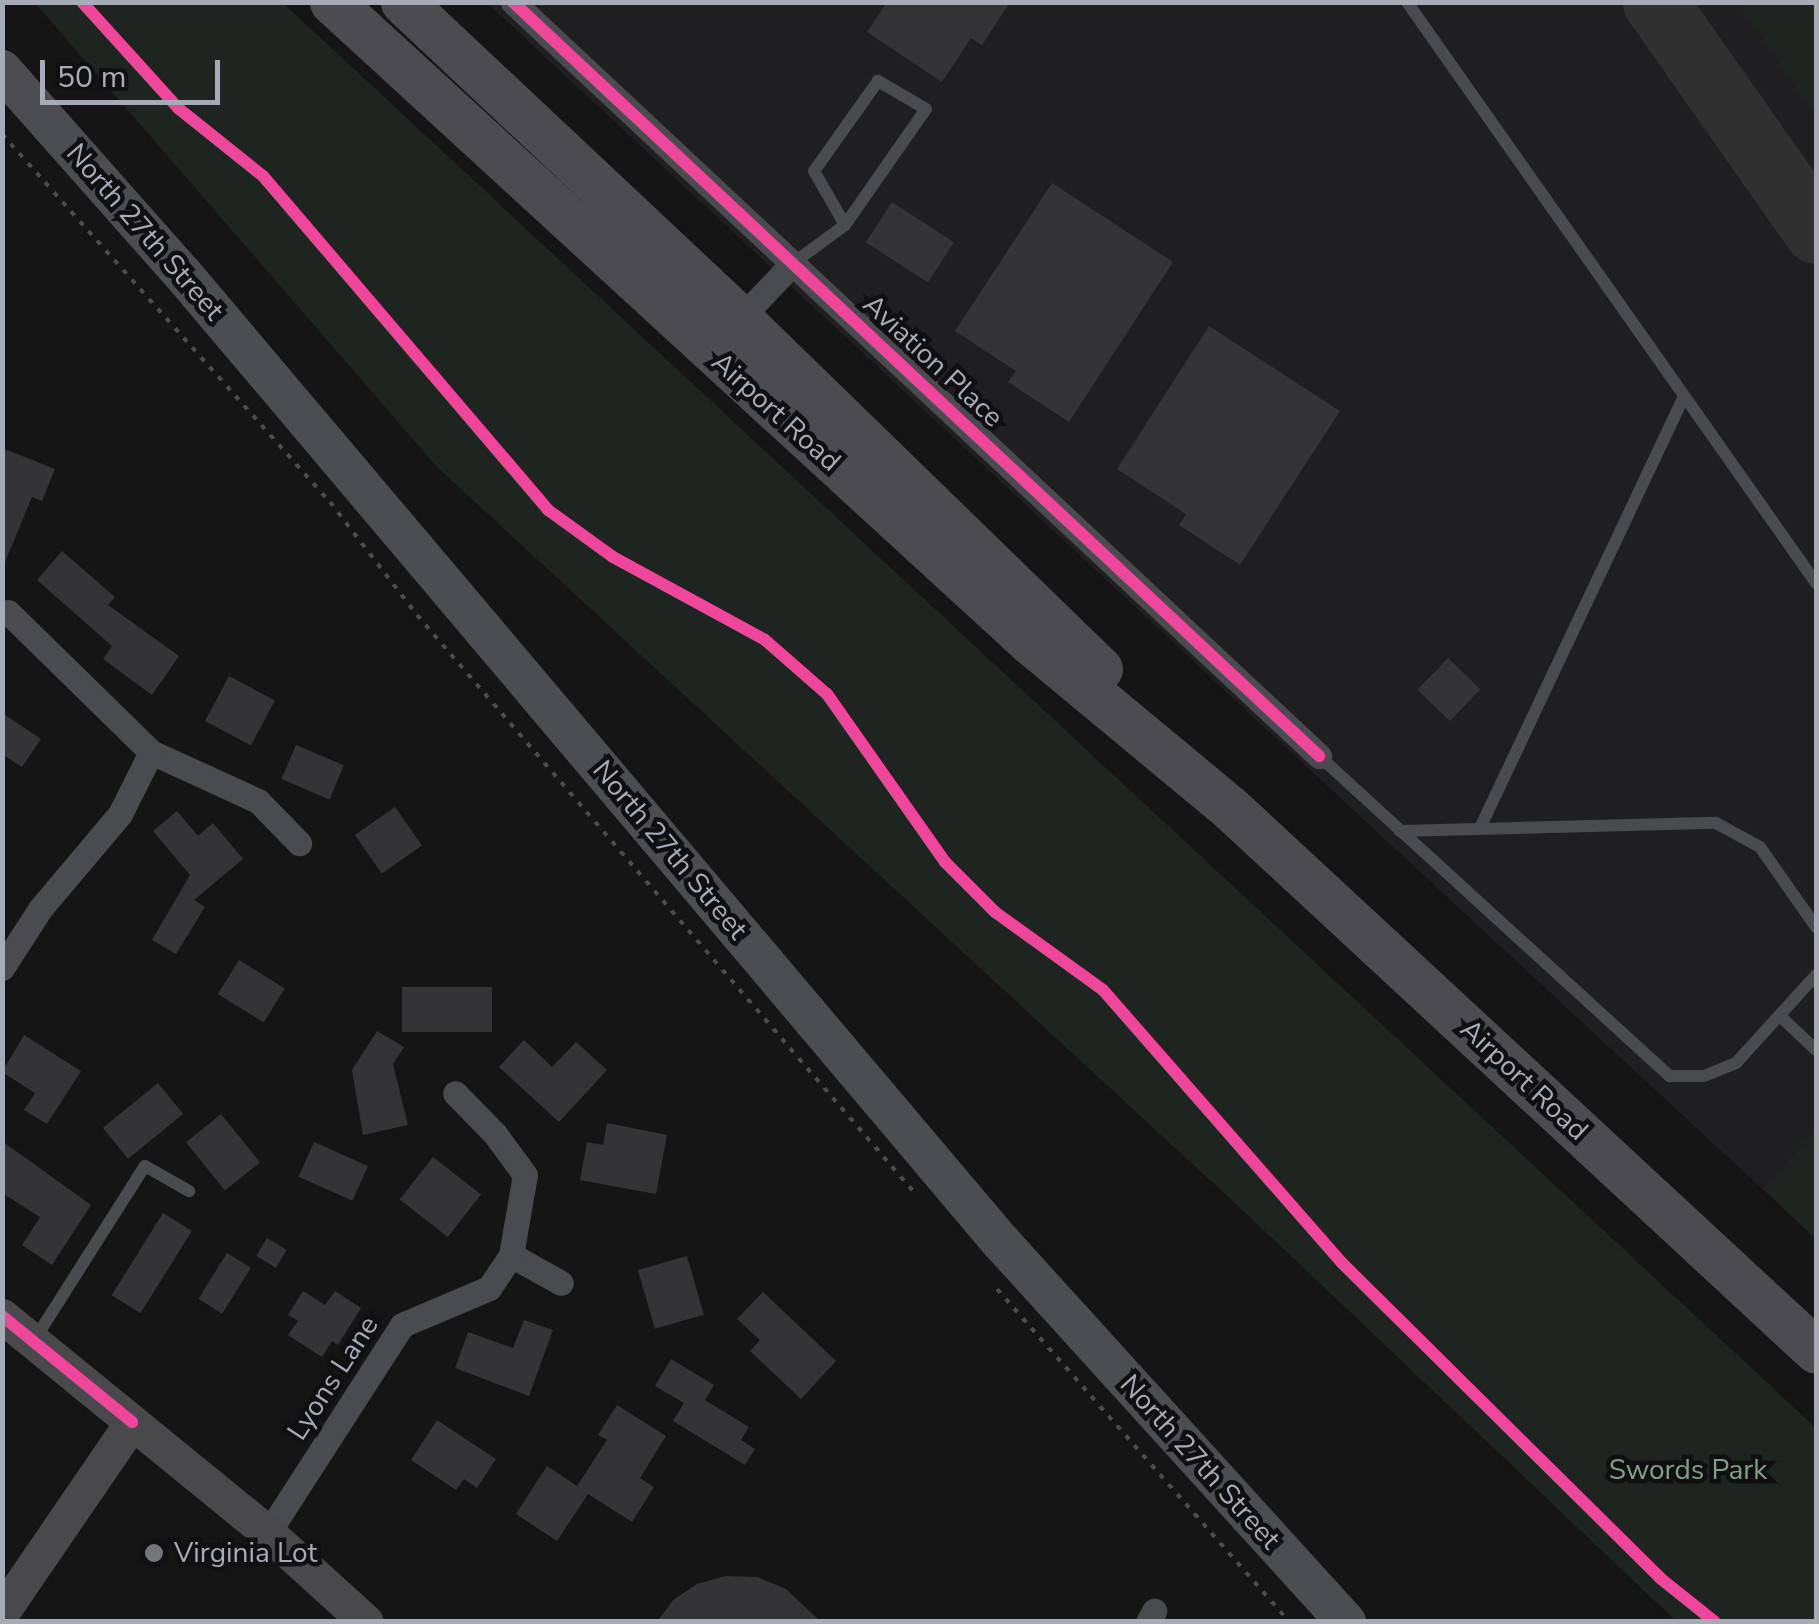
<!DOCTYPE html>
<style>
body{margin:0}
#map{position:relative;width:1819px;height:1624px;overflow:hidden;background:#151515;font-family:"Nunito Sans",sans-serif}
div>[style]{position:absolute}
.built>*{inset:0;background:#1f1f21}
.green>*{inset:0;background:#1e241f}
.taxiway>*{height:65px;margin:-32.5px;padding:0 32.5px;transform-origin:32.5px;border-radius:32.5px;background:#303031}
.building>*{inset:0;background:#343436;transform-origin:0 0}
.path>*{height:4px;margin-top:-2px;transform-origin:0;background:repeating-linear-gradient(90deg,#4b4c50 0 5px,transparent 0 13px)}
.lane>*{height:12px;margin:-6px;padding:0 6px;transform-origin:6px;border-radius:6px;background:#4a4b4e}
.street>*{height:25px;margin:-12.5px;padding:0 12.5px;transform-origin:12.5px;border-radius:12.5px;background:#4a4b4e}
.secondary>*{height:35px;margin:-17.5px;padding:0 17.5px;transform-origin:17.5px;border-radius:17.5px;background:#49494c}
.primary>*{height:40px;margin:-20px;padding:0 20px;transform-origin:20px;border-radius:20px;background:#4c4d50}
.highway>*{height:45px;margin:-22.5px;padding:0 22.5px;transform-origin:22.5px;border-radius:22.5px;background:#4c4c50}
.cycleway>*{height:12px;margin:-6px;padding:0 6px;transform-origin:6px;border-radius:6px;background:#ed469a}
.dots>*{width:28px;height:28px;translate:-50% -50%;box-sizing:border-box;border:5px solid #100f11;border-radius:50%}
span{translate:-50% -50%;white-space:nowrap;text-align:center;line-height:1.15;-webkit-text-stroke:9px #100f11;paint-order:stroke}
.street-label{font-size:28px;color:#a7abb6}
.park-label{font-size:28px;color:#7fa082}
.poi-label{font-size:28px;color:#a7abb6}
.left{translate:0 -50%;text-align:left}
.frame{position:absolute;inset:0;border:5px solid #a7abb6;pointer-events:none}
.scale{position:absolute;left:40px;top:60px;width:180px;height:45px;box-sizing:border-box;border:5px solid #a7abb6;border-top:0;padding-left:12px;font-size:30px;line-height:35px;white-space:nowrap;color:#a7abb6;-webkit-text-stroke:8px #100f11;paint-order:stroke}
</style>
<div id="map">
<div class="built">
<div style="clip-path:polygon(487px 3px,1816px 3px,1816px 1239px,1308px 768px)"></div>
</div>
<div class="green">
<div style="clip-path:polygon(35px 3px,283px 3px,1816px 1428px,1816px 1621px,1676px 1621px,1251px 1218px,437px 467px)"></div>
<div style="clip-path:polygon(1737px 3px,1816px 3px,1816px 116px)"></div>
<div style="clip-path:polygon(1816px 1131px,1816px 1239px,1763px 1189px)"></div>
</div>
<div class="taxiway">
<div style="left:1655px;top:2px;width:280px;rotate:54.9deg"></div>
</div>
<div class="building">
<div style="clip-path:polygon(887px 2px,1010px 2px,982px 45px,971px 38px,942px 82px,867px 32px)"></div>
<div style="clip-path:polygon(1052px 183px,1173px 262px,1069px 422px,1008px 382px,1016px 371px,955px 331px)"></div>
<div style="left:892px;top:202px;width:74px;height:48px;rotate:33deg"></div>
<div style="clip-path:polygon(1209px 326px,1340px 411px,1240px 565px,1179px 525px,1186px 514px,1117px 469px)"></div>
<div style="clip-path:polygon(2px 448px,55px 469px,42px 501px,32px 497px,3px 567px)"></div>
<div style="clip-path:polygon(62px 551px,115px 597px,108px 605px,179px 656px,152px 695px,103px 659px,112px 646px,37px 580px)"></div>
<div style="left:1448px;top:658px;width:45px;height:44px;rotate:44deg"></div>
<div style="left:229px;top:676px;width:52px;height:51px;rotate:28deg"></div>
<div style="clip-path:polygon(2px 713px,41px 739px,22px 767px,2px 754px)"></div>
<div style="left:296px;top:745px;width:52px;height:37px;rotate:23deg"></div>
<div style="left:395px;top:807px;width:47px;height:49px;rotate:55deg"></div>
<div style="clip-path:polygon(177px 811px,198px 836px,213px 823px,243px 859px,194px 900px,205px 907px,176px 954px,152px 940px,190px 875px,153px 831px)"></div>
<div style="left:239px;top:960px;width:54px;height:40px;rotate:32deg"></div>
<div style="left:492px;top:987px;width:45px;height:90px;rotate:90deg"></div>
<div style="clip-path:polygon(377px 1031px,404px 1047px,393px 1064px,408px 1125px,363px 1135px,352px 1070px)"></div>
<div style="clip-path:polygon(24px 1035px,81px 1071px,47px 1124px,24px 1110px,35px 1093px,2px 1072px)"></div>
<div style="clip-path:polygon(524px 1040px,552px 1067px,576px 1042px,607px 1070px,559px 1122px,499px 1067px)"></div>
<div style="left:158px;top:1083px;width:40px;height:71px;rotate:51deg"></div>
<div style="left:221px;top:1114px;width:62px;height:45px;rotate:51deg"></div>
<div style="clip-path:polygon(607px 1123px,667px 1135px,656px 1194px,580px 1180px,587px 1142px,603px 1145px)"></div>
<div style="clip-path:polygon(2px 1141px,91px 1205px,52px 1265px,22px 1245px,40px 1217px,2px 1193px)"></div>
<div style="left:314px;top:1142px;width:59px;height:38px;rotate:24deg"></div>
<div style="left:433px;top:1157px;width:61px;height:54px;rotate:38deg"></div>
<div style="left:163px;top:1213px;width:34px;height:97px;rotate:32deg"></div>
<div style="left:267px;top:1238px;width:23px;height:21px;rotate:31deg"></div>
<div style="left:227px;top:1253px;width:28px;height:54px;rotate:32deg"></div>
<div style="left:687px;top:1256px;width:61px;height:51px;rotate:74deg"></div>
<div style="clip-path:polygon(303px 1291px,325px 1305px,335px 1291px,361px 1308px,338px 1345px,332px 1341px,322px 1357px,288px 1335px,298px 1321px,288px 1315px)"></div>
<div style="clip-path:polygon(763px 1292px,836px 1361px,801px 1399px,750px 1351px,760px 1340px,737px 1319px)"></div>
<div style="clip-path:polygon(524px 1320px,553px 1330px,529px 1396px,455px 1368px,468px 1332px,513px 1348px)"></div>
<div style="clip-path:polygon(671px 1359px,714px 1385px,705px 1400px,749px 1427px,741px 1440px,755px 1449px,745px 1465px,673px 1421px,684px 1403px,655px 1386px)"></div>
<div style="clip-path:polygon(617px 1405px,666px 1436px,640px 1478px,654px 1487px,632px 1522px,588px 1494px,557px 1541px,516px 1514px,547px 1466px,577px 1486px,607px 1440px,598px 1435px)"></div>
<div style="clip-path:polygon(437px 1420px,496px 1459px,477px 1488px,464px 1479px,456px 1490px,411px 1460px)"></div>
<div style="clip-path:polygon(726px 1576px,757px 1577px,786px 1589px,821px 1622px,657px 1622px,673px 1600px,697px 1584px)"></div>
</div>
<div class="path">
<div style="left:2px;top:134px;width:493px;rotate:48.3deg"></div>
<div style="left:330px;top:502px;width:143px;rotate:52.4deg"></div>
<div style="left:417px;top:615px;width:760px;rotate:49.27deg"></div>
<div style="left:997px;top:1289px;width:444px;rotate:48.7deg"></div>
</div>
<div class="lane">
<div style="left:1407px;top:2px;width:711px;rotate:54.86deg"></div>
<div style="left:792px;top:264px;width:66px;rotate:-36.3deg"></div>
<div style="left:845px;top:225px;width:141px;rotate:-55.1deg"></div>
<div style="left:926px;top:109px;width:56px;rotate:-149.7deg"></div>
<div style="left:878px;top:81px;width:110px;rotate:125.4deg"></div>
<div style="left:814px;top:171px;width:62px;rotate:60.1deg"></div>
<div style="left:1319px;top:756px;width:475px;rotate:42.4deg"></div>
<div style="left:1670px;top:1076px;width:34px"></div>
<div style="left:1704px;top:1076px;width:35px;rotate:-22deg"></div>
<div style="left:1736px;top:1063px;width:119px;rotate:-47.7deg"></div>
<div style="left:1480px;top:828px;width:478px;rotate:-64.7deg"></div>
<div style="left:1400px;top:831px;width:316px;rotate:-1.5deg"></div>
<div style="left:1716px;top:823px;width:50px;rotate:28.6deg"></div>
<div style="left:1760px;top:847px;width:98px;rotate:55deg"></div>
<div style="left:1781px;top:1017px;width:48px;rotate:43.3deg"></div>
<div style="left:35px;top:1339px;width:205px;rotate:-57.6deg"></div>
<div style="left:145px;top:1166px;width:51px;rotate:29.6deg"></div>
</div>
<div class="street">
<div style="left:513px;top:2px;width:1104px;rotate:43.09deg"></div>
<div style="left:733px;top:326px;width:86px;rotate:-46.4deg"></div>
<div style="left:151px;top:752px;width:118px;rotate:24.6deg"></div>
<div style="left:258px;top:801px;width:59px;rotate:45.7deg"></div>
<div style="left:2px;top:968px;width:70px;rotate:-57.2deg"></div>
<div style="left:40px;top:909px;width:124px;rotate:-49.9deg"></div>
<div style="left:120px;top:814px;width:69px;rotate:-63.4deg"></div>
<div style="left:151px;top:752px;width:200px;rotate:-135.6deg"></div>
<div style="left:511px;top:1255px;width:57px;rotate:29.2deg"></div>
<div style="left:268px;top:1533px;width:247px;rotate:-57.2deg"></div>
<div style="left:402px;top:1325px;width:95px;rotate:-23deg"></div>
<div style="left:489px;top:1288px;width:40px;rotate:-56deg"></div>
<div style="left:511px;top:1255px;width:81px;rotate:-80.1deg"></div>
<div style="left:525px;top:1175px;width:51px;rotate:-126.2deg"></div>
<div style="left:495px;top:1134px;width:57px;rotate:-134.3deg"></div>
<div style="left:1148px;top:1622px;width:13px;rotate:-61deg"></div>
</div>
<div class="secondary">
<div style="left:2px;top:1316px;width:343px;rotate:39.2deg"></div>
<div style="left:268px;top:1533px;width:132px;rotate:42.2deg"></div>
<div style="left:2px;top:1612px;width:230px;rotate:-55.6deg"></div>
</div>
<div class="primary">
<div style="left:2px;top:70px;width:270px;rotate:48.5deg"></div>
<div style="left:181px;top:272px;width:1269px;rotate:49.8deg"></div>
<div style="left:1000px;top:1241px;width:515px;rotate:47.76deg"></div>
</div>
<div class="highway">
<div style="left:332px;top:2px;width:947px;rotate:42.52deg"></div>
<div style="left:1030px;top:642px;width:261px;rotate:39.7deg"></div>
<div style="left:1231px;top:809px;width:797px;rotate:42.81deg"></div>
<div style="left:403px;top:2px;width:463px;rotate:43.2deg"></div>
<div style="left:740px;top:319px;width:502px;rotate:44.19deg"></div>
</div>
<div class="cycleway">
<div style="left:82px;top:2px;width:143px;rotate:47.8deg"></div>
<div style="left:178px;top:108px;width:109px;rotate:38.7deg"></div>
<div style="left:263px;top:176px;width:439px;rotate:49.5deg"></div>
<div style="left:548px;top:510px;width:80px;rotate:35.9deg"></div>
<div style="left:613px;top:557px;width:173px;rotate:28.6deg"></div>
<div style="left:765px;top:640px;width:82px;rotate:41.1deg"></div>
<div style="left:827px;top:694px;width:205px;rotate:54.9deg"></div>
<div style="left:945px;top:862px;width:71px;rotate:45deg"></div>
<div style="left:995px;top:912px;width:133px;rotate:35.8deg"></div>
<div style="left:1103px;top:990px;width:363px;rotate:48.8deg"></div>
<div style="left:1342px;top:1263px;width:448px;rotate:44.7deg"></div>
<div style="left:1660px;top:1578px;width:70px;rotate:38.7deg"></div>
<div style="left:513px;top:2px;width:1104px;rotate:43.09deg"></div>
<div style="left:2px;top:1316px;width:168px;rotate:39.2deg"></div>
</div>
<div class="dots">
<div style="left:154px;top:1553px;background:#74767e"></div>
</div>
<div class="street-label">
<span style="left:145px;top:232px;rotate:49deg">North 27th Street</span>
<span style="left:933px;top:361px;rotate:43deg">Aviation Place</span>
<span style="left:776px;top:412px;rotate:42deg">Airport Road</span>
<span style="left:670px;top:850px;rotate:50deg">North 27th Street</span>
<span style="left:1524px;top:1080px;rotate:43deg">Airport Road</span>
<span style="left:333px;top:1378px;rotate:-57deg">Lyons Lane</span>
<span style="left:1200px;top:1462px;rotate:48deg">North 27th Street</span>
</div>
<div class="park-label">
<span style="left:1688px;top:1470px">Swords Park</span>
</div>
<div class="poi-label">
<span class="left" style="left:174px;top:1553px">Virginia Lot</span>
</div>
<div class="frame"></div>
<div class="scale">50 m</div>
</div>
